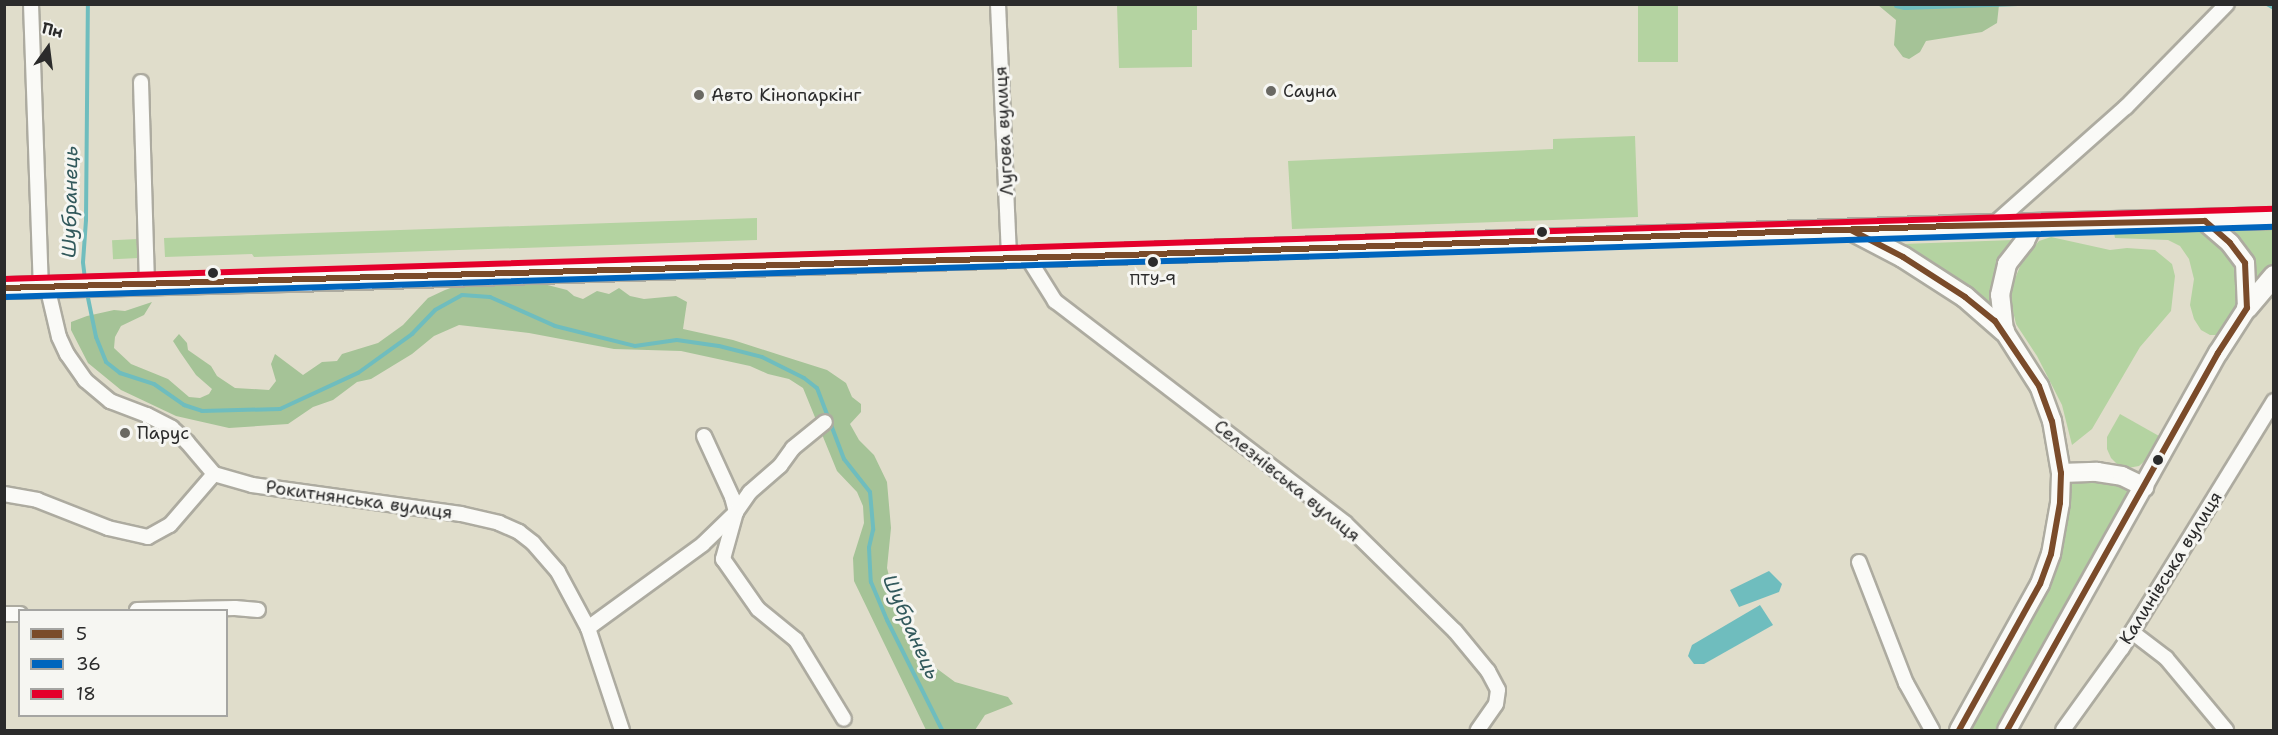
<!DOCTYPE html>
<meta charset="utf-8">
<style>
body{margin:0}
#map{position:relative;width:2278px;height:735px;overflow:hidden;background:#e0ddcb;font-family:"Shantell Sans",sans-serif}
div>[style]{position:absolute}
.green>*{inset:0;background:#b4d3a1;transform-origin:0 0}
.forest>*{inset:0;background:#a5c397}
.water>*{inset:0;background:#6fbdbe}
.stream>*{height:4px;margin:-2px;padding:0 2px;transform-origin:2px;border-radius:2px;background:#6fbdbe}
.roads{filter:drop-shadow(2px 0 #adaba0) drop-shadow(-2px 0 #adaba0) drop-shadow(0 2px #adaba0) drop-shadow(0 -2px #adaba0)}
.minor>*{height:14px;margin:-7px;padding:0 7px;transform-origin:7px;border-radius:7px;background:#fafaf7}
.major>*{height:18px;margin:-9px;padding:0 9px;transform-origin:9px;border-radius:9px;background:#fafaf7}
.highway>*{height:20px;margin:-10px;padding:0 10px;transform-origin:10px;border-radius:10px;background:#fafaf7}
.bus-1>*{height:6px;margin:-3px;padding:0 3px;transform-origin:3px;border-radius:3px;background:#7a4b2a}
.bus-2>*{height:6px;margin:-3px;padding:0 3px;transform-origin:3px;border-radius:3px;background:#0065bd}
.bus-3>*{height:6px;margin:-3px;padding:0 3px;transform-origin:3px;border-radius:3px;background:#e4002b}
.dots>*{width:16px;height:16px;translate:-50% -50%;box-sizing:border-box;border:3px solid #f6f6f2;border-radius:50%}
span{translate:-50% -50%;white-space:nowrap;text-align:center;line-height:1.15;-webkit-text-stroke:6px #f6f6f2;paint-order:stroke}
.bus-label{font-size:16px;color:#2b2b2b}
.poi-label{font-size:18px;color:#2b2b2b}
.left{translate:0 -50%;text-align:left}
.street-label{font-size:18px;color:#2b2b2b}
.water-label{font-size:20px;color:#32595c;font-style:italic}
.frame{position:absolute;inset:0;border:6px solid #2b2b2b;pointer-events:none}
.legend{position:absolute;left:18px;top:609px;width:210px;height:108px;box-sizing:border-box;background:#f6f6f2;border:2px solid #a5a5a2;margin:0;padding:8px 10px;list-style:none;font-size:18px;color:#2b2b2b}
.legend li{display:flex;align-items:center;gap:12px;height:30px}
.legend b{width:30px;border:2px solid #a5a5a2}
.north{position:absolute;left:18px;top:18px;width:60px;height:60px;-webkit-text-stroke:4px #f6f6f2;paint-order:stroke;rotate:14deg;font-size:16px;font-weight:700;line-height:24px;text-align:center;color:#2b2b2b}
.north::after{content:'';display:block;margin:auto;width:21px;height:27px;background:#2b2b2b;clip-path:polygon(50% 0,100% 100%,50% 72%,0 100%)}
</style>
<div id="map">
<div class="green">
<div style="clip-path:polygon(1117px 5px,1197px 5px,1197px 30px,1192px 30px,1192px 67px,1119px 68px)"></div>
<div style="left:1638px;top:5px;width:40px;height:57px"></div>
<div style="clip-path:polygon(1635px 136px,1638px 217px,1292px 229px,1288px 161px,1553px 149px,1553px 139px)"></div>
<div style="clip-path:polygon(757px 218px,757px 240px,254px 257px,252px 254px,165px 257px,164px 238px)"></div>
<div style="clip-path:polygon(2273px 229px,2273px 263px,2255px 284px,2252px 272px,2226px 230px)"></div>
<div style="clip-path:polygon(2201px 232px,2212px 238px,2227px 252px,2238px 277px,2239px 299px,2230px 322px,2219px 335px,2210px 335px,2201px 330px,2194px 319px,2190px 305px,2194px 279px,2189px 259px,2180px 246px,2168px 240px,2115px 238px,2114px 233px)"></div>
<div style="clip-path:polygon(2051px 237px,2110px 250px,2127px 248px,2155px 250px,2172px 264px,2175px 276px,2171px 311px,2140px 347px,2092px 429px,2072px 445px,2062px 405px,2037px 356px,2016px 324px,2011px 303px,2012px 286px,2023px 259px,2039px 241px)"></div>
<div style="left:138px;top:239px;width:19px;height:26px;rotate:87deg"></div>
<div style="clip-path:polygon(2013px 240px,2004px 249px,1992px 279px,1993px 309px,1971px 287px,1903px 244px)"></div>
<div style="clip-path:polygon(2120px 414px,2159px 436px,2147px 459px,2139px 466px,2128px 468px,2118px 465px,2111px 458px,2107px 449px,2107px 437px)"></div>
<div style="clip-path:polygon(2112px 480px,2126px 486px,2128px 491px,1995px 730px,1966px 730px,2006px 659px,2070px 484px)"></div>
</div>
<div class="forest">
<div style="clip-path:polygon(1878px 5px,1999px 5px,1997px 23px,1982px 32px,1926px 41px,1920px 52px,1909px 59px,1903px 57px,1894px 45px,1896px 20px)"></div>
<div style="clip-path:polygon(528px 280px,567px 290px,574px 296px,583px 299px,597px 291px,609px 294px,619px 288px,630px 296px,644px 299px,676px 296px,687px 302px,683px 329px,733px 340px,786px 357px,827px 370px,846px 383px,852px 397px,861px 404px,861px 412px,850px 424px,859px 440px,874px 455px,887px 482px,891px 528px,887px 568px,896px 604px,932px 665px,955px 682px,1008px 697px,1013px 704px,985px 715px,975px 730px,926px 730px,854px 581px,853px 558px,864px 523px,863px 506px,857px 492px,837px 471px,803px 388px,789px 379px,768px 374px,750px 366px,681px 351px,614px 349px,529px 333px,459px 325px,434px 336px,412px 354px,371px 379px,357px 382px,333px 400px,313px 407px,288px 424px,229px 428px,176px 416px,121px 390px,88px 363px,71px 330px,71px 322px,87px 316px,114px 310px,125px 311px,152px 302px,144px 315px,121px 326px,115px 337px,114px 348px,131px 364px,168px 379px,189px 397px,200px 398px,209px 394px,212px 389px,196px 375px,180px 352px,173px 341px,179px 334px,187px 343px,188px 350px,211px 366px,217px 376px,235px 388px,269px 390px,276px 381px,271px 364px,275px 354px,303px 375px,322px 362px,337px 361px,342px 354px,378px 343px,403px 325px,428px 298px,445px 290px,456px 286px)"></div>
</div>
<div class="water">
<div style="clip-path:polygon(1769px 571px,1782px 584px,1779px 592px,1739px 607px,1730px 590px)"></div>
<div style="clip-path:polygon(1760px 605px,1773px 625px,1704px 664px,1694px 664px,1688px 656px,1692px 645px)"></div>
</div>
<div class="stream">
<div style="left:2267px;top:4px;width:8px;rotate:30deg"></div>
<div style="left:1896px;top:6px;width:9px;rotate:13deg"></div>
<div style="left:1905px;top:8px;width:113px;rotate:-2deg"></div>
<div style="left:85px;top:279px;width:17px;rotate:-97deg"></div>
<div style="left:83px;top:262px;width:42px;rotate:-85.9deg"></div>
<div style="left:86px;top:220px;width:216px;rotate:-89.5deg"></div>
<div style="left:87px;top:293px;width:45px;rotate:78.4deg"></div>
<div style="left:96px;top:337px;width:27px;rotate:68deg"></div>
<div style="left:106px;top:362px;width:18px;rotate:38deg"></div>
<div style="left:120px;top:373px;width:36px;rotate:18deg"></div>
<div style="left:154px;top:384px;width:37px;rotate:35deg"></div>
<div style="left:184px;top:405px;width:19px;rotate:18deg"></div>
<div style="left:202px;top:411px;width:78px;rotate:-1.5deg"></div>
<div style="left:280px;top:409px;width:86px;rotate:-24.8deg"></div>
<div style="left:358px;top:373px;width:67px;rotate:-35.8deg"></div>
<div style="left:412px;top:334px;width:33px;rotate:-46deg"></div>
<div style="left:435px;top:310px;width:31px;rotate:-29deg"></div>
<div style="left:462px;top:295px;width:28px;rotate:4deg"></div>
<div style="left:490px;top:297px;width:71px;rotate:24deg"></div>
<div style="left:555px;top:326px;width:82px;rotate:14deg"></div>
<div style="left:635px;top:346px;width:42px;rotate:-8.1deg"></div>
<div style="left:677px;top:340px;width:42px;rotate:8.1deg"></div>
<div style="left:719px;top:346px;width:44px;rotate:14.3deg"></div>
<div style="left:762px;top:357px;width:47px;rotate:26.6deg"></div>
<div style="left:804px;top:378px;width:16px;rotate:38deg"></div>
<div style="left:817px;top:388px;width:76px;rotate:69.2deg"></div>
<div style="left:844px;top:459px;width:42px;rotate:51.8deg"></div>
<div style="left:870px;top:492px;width:38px;rotate:85deg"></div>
<div style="left:873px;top:530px;width:18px;rotate:103deg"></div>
<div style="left:869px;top:548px;width:34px;rotate:87deg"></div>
<div style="left:871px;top:582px;width:41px;rotate:67.2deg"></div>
<div style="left:887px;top:620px;width:123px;rotate:63.4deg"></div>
</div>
<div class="roads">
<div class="minor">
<div style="left:31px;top:4px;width:282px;rotate:88deg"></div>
<div style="left:998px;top:4px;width:254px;rotate:87.5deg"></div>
<div style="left:141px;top:82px;width:202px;rotate:88.3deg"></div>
<div style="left:1994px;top:224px;width:176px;rotate:-41.6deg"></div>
<div style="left:2126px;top:107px;width:144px;rotate:-45.6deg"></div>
<div style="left:1028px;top:258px;width:51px;rotate:57.9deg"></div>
<div style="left:1055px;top:301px;width:365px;rotate:37.4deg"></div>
<div style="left:1345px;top:523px;width:154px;rotate:44.5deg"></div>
<div style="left:1455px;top:631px;width:52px;rotate:50.5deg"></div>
<div style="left:1488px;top:671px;width:21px;rotate:62deg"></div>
<div style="left:1498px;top:690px;width:14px;rotate:98deg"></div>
<div style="left:1496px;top:704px;width:32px;rotate:125deg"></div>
<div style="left:47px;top:286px;width:52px;rotate:76.8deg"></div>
<div style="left:59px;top:337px;width:19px;rotate:65deg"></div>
<div style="left:67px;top:354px;width:32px;rotate:55deg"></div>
<div style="left:85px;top:380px;width:33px;rotate:40deg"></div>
<div style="left:110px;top:401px;width:40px;rotate:21deg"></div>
<div style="left:147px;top:415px;width:28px;rotate:27deg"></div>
<div style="left:172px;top:428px;width:21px;rotate:43deg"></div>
<div style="left:187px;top:442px;width:42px;rotate:49.8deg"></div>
<div style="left:704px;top:436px;width:67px;rotate:65.3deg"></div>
<div style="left:732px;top:497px;width:16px;rotate:75deg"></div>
<div style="left:736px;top:512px;width:49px;rotate:105.5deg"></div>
<div style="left:723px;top:559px;width:61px;rotate:55deg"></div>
<div style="left:758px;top:609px;width:49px;rotate:39.2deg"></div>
<div style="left:796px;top:640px;width:92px;rotate:58.7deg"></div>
<div style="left:4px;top:494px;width:34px;rotate:10deg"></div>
<div style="left:37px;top:500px;width:76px;rotate:21.5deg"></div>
<div style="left:108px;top:528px;width:41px;rotate:12.7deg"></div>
<div style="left:148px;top:537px;width:25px;rotate:-29deg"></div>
<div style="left:170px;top:525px;width:67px;rotate:-49.2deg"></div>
<div style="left:214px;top:474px;width:40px;rotate:16deg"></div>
<div style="left:252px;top:485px;width:211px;rotate:7.9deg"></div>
<div style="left:461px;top:514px;width:39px;rotate:13deg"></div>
<div style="left:499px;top:523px;width:22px;rotate:24deg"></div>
<div style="left:519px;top:532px;width:18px;rotate:38deg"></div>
<div style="left:533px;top:543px;width:38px;rotate:49deg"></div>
<div style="left:558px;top:572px;width:64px;rotate:61.8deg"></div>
<div style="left:588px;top:628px;width:108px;rotate:71.6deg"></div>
<div style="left:1859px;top:562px;width:130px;rotate:68.8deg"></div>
<div style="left:1906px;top:683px;width:54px;rotate:61deg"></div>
<div style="left:137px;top:610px;width:98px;rotate:-1.2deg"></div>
<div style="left:235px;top:608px;width:23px;rotate:5deg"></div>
<div style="left:4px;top:614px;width:16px"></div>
<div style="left:588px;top:628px;width:142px;rotate:-36.1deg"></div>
<div style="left:703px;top:544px;width:46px;rotate:-44.1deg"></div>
<div style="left:736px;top:512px;width:24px;rotate:-55deg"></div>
<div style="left:750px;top:492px;width:40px;rotate:-41deg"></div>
<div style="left:780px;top:466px;width:22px;rotate:-54deg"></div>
<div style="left:793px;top:448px;width:41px;rotate:-39.1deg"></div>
<div style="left:2132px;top:632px;width:43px;rotate:37.4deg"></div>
<div style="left:2166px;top:658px;width:94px;rotate:50.2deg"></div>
<div style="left:2063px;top:730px;width:101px;rotate:-54.3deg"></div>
<div style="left:2122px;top:648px;width:290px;rotate:-58.4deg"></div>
</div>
<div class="major">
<div style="left:2061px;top:473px;width:36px;rotate:-2deg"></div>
<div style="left:2097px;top:472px;width:25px;rotate:9deg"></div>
<div style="left:2122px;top:476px;width:25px;rotate:26deg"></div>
<div style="left:1959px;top:730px;width:167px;rotate:-61deg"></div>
<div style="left:2040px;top:584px;width:32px;rotate:-70deg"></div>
<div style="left:2051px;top:554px;width:52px;rotate:-80deg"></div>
<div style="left:2060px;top:503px;width:30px;rotate:-88deg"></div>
<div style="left:2061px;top:473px;width:53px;rotate:-99.8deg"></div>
<div style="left:2052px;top:421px;width:37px;rotate:-110deg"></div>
<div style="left:2039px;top:386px;width:65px;rotate:-122.5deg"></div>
<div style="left:2004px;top:331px;width:36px;rotate:-96deg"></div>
<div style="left:2000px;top:295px;width:32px;rotate:-77deg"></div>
<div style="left:2007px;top:264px;width:29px;rotate:-52deg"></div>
<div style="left:2025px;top:241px;width:19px;rotate:-65deg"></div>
<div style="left:2007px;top:730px;width:432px;rotate:-60.8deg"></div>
<div style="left:2218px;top:353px;width:54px;rotate:-57.2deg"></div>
<div style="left:2247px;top:308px;width:45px;rotate:-92.5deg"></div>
<div style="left:2245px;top:263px;width:25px;rotate:-127deg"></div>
<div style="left:2230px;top:243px;width:33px;rotate:-139deg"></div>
</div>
<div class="highway">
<div style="left:1853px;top:231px;width:56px;rotate:27.5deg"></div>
<div style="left:1903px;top:257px;width:74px;rotate:32.8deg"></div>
<div style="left:1965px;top:297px;width:52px;rotate:41.1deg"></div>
<div style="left:4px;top:288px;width:293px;rotate:-1.4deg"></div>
<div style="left:297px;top:281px;width:1655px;rotate:-1.9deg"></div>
<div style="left:1951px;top:226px;width:323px;rotate:-1.4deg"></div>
<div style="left:2247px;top:308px;width:42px;rotate:-49.8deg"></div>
</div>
</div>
<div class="bus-1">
<div style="left:1851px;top:230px;width:59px;rotate:27.4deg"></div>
<div style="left:1903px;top:257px;width:74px;rotate:32.8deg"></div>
<div style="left:1965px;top:297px;width:38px;rotate:39deg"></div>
<div style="left:1995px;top:321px;width:78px;rotate:55.9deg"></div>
<div style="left:2039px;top:386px;width:37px;rotate:70deg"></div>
<div style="left:2052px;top:421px;width:53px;rotate:80.2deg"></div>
<div style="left:2061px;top:473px;width:30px;rotate:92deg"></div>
<div style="left:2060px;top:503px;width:52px;rotate:100deg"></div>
<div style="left:2051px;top:554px;width:32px;rotate:110deg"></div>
<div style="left:2040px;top:584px;width:167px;rotate:119deg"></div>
<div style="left:4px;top:288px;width:1150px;rotate:-1.69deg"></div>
<div style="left:1153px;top:254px;width:798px;rotate:-2.01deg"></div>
<div style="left:1951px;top:226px;width:254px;rotate:-1.1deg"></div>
<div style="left:2205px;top:221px;width:33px;rotate:41deg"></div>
<div style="left:2230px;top:243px;width:25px;rotate:53deg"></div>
<div style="left:2245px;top:263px;width:45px;rotate:87.5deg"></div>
<div style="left:2247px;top:308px;width:54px;rotate:122.8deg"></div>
<div style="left:2218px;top:353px;width:432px;rotate:119.2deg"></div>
</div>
<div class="bus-2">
<div style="left:4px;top:297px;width:2271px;rotate:-1.77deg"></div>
</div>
<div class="bus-3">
<div style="left:4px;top:279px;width:2271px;rotate:-1.77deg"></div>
</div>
<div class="dots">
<div style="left:1271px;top:91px;background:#6a6963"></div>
<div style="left:699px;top:95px;background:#6a6963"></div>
<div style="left:1542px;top:232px;background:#2b2b2b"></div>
<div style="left:1153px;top:262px;background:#2b2b2b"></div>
<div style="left:213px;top:273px;background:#2b2b2b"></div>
<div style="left:125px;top:433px;background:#6a6963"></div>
<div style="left:2158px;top:460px;background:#2b2b2b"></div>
</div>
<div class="bus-label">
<span style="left:1153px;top:280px">ПТУ-9</span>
</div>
<div class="poi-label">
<span class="left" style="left:1283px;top:91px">Сауна</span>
<span class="left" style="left:711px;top:95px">Авто Кінопаркінг</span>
<span class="left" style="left:137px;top:433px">Парус</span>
</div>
<div class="street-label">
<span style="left:1004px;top:131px;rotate:-93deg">Лугова вулиця</span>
<span style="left:1287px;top:481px;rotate:39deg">Селезнівська вулиця</span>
<span style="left:359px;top:500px;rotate:8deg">Рокитнянська вулиця</span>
<span style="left:2171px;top:568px;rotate:-58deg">Калинівська вулиця</span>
</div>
<div class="water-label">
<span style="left:70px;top:202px;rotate:-89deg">Шубранець</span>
<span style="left:911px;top:627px;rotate:66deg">Шубранець</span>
</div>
<div class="frame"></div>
<ul class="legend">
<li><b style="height:8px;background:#7a4b2a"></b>5</li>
<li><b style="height:8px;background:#0065bd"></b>36</li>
<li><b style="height:8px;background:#e4002b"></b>18</li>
</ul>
<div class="north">Пн</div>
</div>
